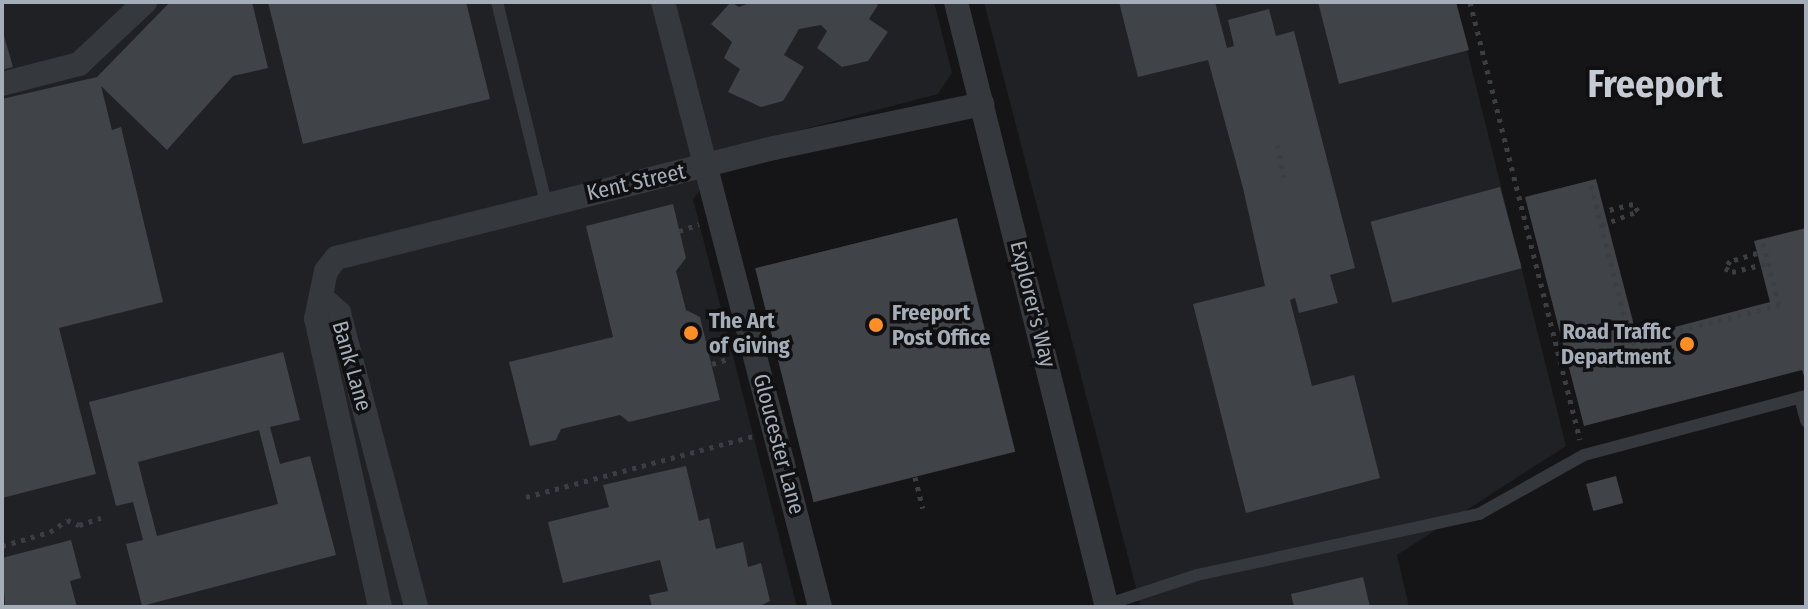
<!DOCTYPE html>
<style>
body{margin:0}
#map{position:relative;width:1808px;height:609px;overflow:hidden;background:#151517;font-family:"Fira Sans Condensed",sans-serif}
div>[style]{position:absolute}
.built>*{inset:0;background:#202124}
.building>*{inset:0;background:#404347;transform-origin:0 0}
.path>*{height:5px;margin-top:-2.5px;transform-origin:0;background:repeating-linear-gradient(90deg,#3b3f43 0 4px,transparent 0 10px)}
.service>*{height:12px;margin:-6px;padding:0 6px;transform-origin:6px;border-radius:6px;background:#35383c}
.minor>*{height:24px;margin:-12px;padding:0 12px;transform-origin:12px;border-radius:12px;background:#35383c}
.dots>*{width:22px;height:22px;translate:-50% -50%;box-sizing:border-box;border:4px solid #101012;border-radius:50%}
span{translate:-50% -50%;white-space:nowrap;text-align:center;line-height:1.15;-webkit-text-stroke:7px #101012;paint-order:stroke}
.street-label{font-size:22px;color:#a5aeb8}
.poi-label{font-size:22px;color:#a5aeb8;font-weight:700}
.left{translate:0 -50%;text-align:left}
.right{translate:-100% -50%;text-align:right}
.town-label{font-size:38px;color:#c7ccd4;font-weight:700}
.frame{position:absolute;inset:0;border:4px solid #a5aeb8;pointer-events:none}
</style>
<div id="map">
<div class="built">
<div style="clip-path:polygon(2px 2px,934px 2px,952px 73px,938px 94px,735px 147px,693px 199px,797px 607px,2px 607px)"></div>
<div style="clip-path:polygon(984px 2px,1455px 2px,1566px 446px,1397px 555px,1409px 607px,1141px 607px)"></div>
</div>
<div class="building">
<div style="clip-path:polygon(170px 2px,252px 2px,268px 68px,233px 76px,167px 150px,101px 86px,112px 130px,121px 127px,163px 302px,59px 328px,96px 474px,2px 498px,2px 99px,97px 77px)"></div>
<div style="clip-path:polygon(268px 2px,466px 2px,490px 99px,303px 144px)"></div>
<div style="clip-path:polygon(731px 2px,739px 7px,752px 2px,873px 2px,878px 5px,869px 19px,888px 32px,868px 61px,842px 67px,817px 48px,827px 31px,821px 25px,799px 29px,784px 55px,804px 67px,783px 101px,761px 107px,728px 92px,740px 69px,724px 58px,732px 42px,711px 24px)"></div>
<div style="clip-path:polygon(1119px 2px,1215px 2px,1227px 48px,1234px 46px,1228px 20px,1269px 9px,1276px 36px,1294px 31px,1355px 268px,1330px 275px,1338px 303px,1299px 313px,1295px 298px,1290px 300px,1312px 386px,1354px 375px,1380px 478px,1246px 513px,1193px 304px,1265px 286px,1243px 188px,1208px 60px,1138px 77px)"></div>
<div style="clip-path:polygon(1318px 2px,1456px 2px,1469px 50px,1339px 84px)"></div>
<div style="clip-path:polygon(2px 29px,13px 67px,2px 70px)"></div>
<div style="clip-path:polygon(1596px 179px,1637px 337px,1770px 302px,1754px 241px,1806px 228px,1806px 382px,1802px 370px,1584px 426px,1525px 197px)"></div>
<div style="left:1500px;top:187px;width:84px;height:134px;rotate:75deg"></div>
<div style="clip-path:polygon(673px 204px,686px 258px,676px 271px,686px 310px,700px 317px,720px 400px,629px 422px,620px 415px,561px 429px,556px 440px,530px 446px,509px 362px,613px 337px,586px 226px)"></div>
<div style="left:957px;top:218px;width:241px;height:208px;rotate:76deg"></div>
<div style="clip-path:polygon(evenodd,283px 352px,300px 420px,270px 427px,280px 464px,310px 456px,336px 555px,142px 606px,126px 544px,143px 540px,133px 502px,116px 506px,89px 402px,283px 352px,259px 430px,278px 504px,157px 536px,138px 462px,259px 430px)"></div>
<div style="clip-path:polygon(686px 466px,699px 521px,709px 518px,716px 549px,743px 542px,748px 567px,761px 563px,770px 601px,758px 607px,652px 607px,649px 595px,668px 591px,660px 560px,563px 583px,548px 522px,609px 507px,603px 485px)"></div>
<div style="left:1616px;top:476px;width:28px;height:31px;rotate:75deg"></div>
<div style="clip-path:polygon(71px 540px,81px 578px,70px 581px,77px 607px,5px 607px,2px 558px)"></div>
<div style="clip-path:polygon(1363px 577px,1370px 607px,1294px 607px,1291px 594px)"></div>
</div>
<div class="path">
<div style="left:1470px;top:2px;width:451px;rotate:75.9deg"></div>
<div style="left:1277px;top:145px;width:33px;rotate:78deg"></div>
<div style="left:1591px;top:185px;width:163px;rotate:75.8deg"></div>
<div style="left:1631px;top:343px;width:153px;rotate:-14.4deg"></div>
<div style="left:1779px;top:305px;width:65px;rotate:-104.3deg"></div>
<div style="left:1602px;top:225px;width:39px;rotate:-21deg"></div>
<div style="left:1638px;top:211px;width:9px;rotate:-126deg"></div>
<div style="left:1633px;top:204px;width:29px;rotate:166deg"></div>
<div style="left:679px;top:231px;width:21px;rotate:-19deg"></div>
<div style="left:1757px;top:253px;width:28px;rotate:163deg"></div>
<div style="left:1730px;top:261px;width:9px;rotate:126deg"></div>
<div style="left:1725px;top:268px;width:8px;rotate:30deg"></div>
<div style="left:1732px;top:272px;width:37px;rotate:-14deg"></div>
<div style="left:712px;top:364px;width:19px;rotate:-18deg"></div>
<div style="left:915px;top:477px;width:32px;rotate:76deg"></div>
<div style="left:526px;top:497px;width:235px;rotate:-15deg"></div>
<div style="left:2px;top:546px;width:50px;rotate:-16.3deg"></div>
<div style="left:50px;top:532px;width:21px;rotate:-35deg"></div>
<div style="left:67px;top:520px;width:13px;rotate:23deg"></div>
<div style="left:79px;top:525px;width:23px;rotate:-18deg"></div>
</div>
<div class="service">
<div style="left:497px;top:2px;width:207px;rotate:76.3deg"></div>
<div style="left:1800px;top:398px;width:24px;rotate:75deg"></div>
<div style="left:1106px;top:605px;width:96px;rotate:-18.2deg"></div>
<div style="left:1197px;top:575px;width:289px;rotate:-12.2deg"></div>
<div style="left:1479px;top:514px;width:120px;rotate:-29.3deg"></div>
<div style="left:1584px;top:455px;width:230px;rotate:-14.9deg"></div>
</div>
<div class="minor">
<div style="left:663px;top:2px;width:625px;rotate:75.45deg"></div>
<div style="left:956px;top:2px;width:624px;rotate:75.99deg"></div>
<div style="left:2px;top:84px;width:80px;rotate:-14.6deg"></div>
<div style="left:79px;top:64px;width:91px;rotate:-43.2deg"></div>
<div style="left:322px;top:298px;width:23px;rotate:41deg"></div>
<div style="left:339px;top:313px;width:304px;rotate:75.3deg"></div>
<div style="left:380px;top:607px;width:295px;rotate:-102.5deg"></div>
<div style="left:316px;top:319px;width:49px;rotate:-78.2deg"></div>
<div style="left:326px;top:271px;width:16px;rotate:-52deg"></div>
<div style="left:336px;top:258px;width:452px;rotate:-14.1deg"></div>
<div style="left:774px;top:148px;width:213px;rotate:-11.9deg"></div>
</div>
<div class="dots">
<div style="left:876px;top:325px;background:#ff8f24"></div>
<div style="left:691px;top:333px;background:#ff8f24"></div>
<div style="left:1687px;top:344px;background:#ff8f24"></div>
</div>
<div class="street-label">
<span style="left:636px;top:182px;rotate:-13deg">Kent Street</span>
<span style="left:1033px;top:304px;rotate:76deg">Explorer's Way</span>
<span style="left:352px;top:366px;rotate:74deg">Bank Lane</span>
<span style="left:779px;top:444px;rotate:75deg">Gloucester Lane</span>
</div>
<div class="poi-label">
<span class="left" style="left:892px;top:325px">Freeport<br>Post Office</span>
<span class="left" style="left:709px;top:333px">The Art<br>of Giving</span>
<span class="right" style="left:1671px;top:344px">Road Traffic<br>Department</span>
</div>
<div class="town-label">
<span style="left:1655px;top:85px">Freeport</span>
</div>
<div class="frame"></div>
</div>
